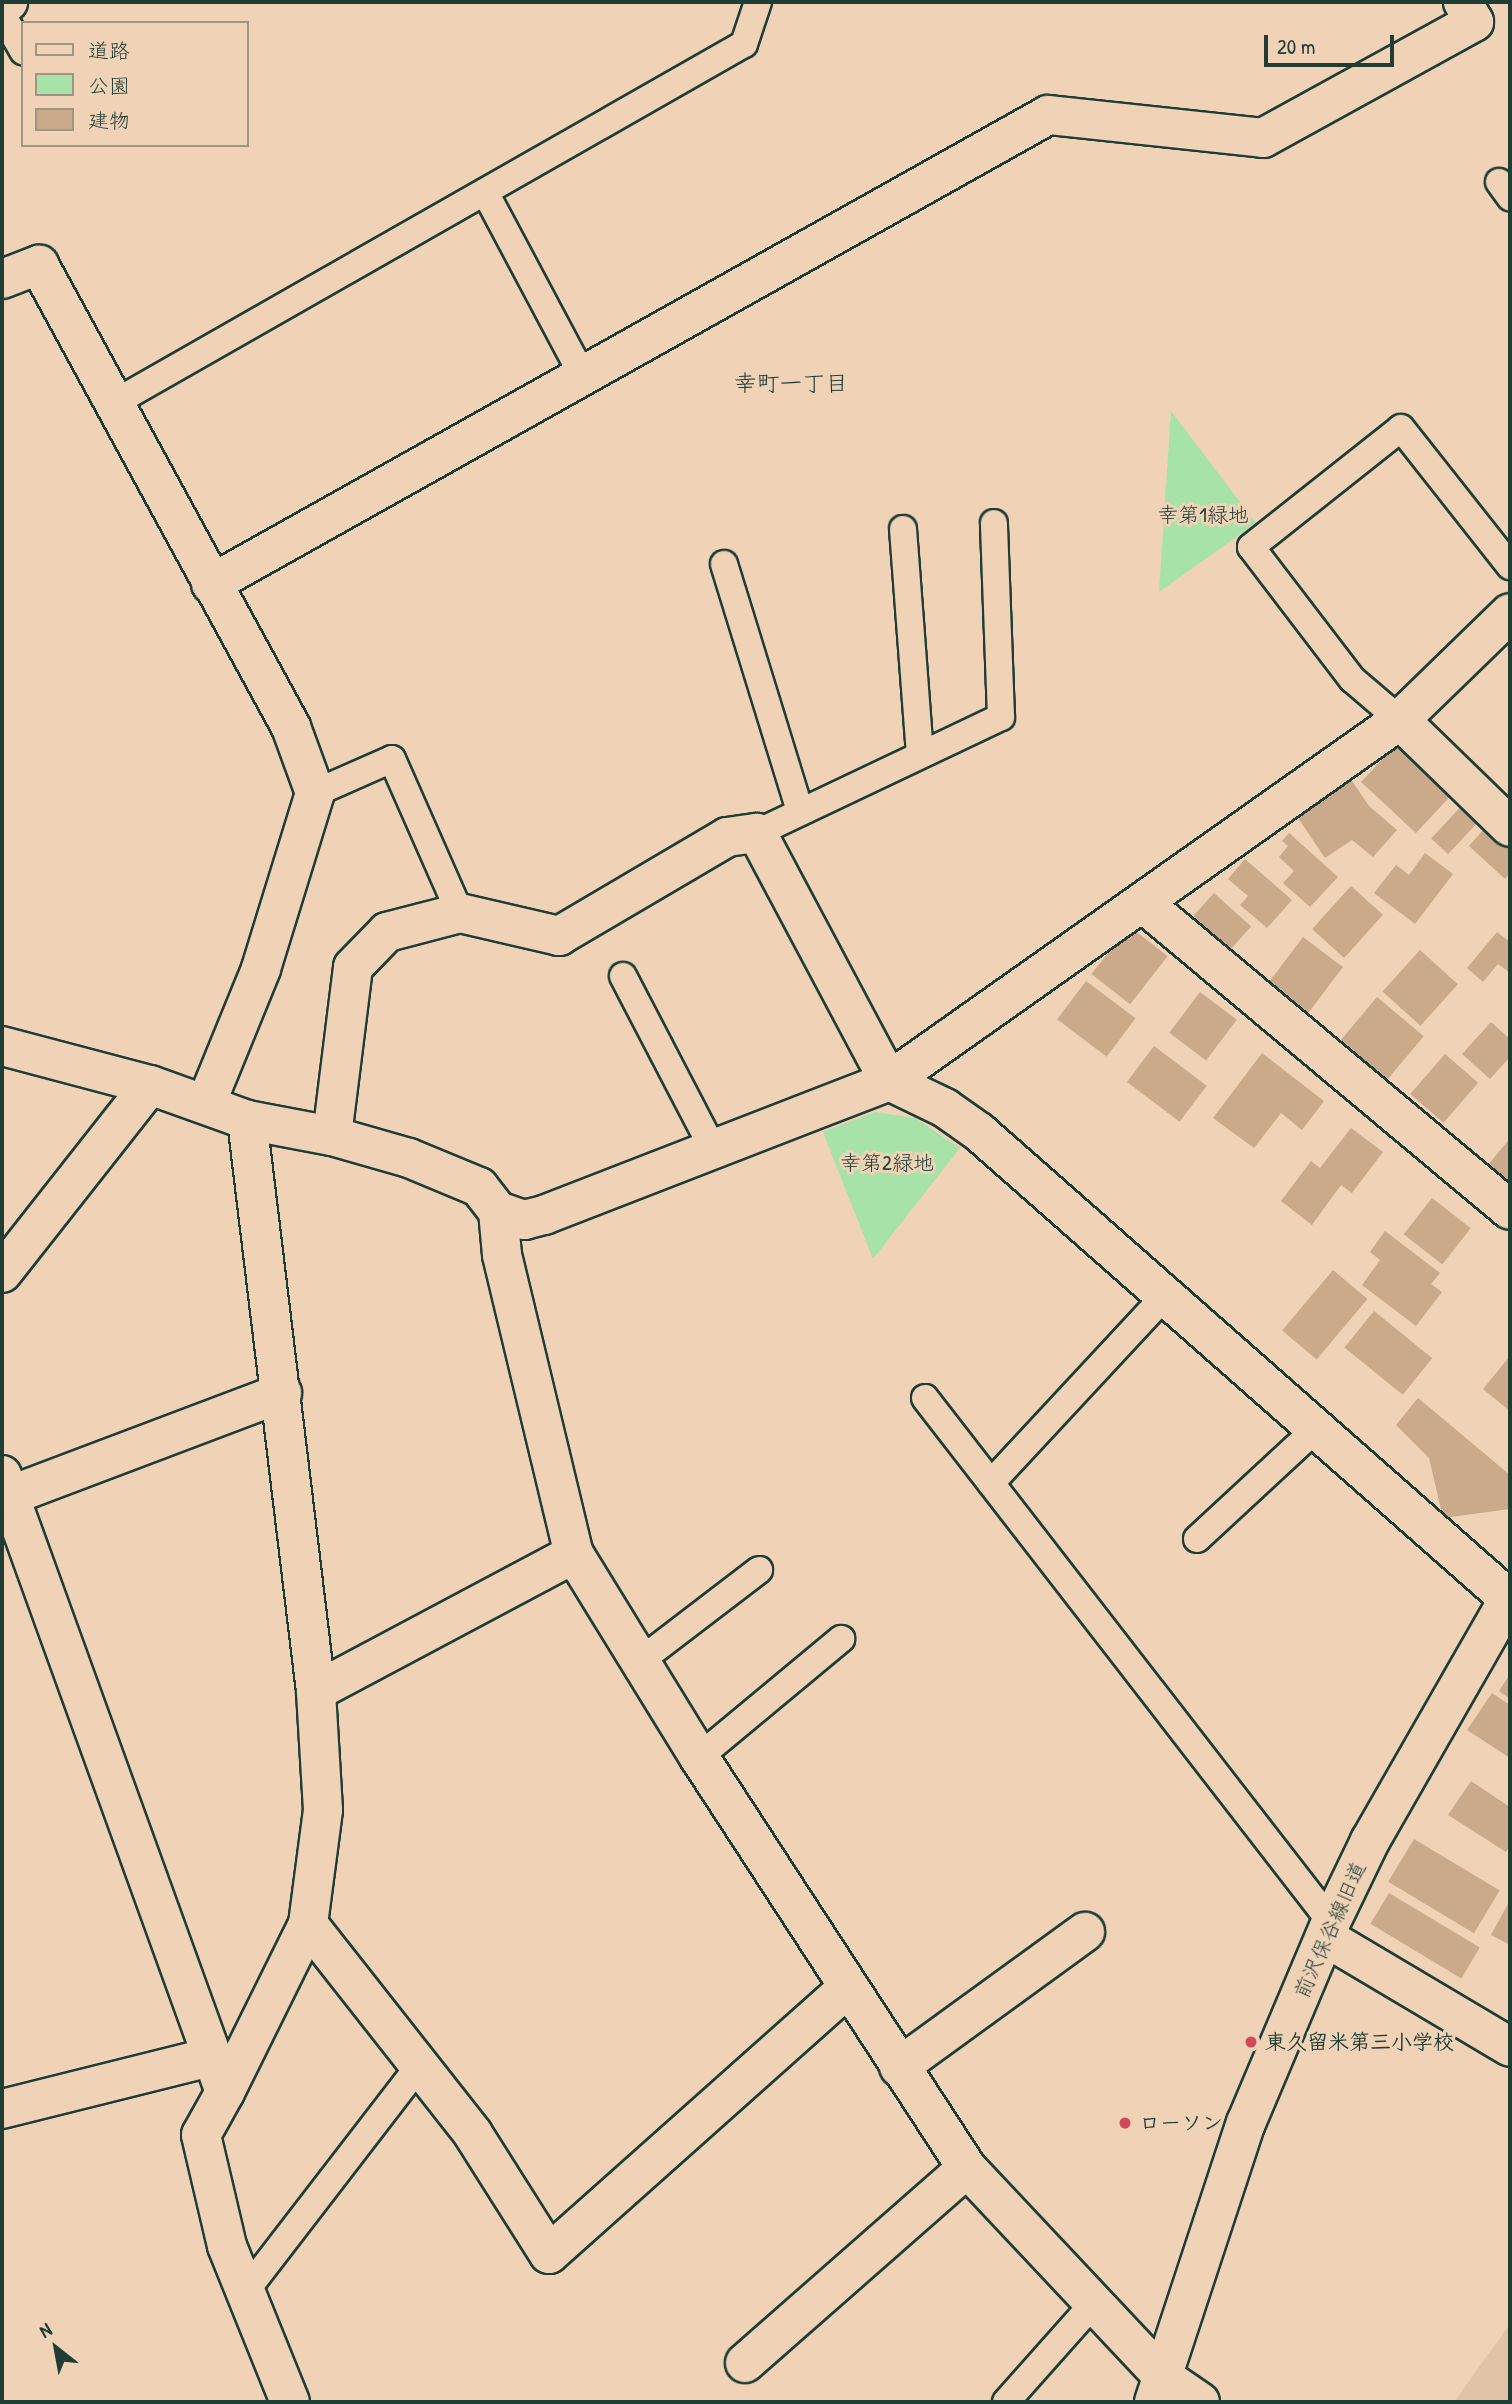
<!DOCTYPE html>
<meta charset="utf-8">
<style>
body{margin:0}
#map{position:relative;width:1512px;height:2404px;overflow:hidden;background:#f0d2b6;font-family:"Patrick Hand","Klee One",sans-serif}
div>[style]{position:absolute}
.built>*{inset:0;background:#e1c3a7}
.green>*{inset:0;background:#a7e3a9}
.building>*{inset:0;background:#cba98b;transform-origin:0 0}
.roads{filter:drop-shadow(2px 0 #1f3d34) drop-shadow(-2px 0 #1f3d34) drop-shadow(0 2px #1f3d34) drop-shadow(0 -2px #1f3d34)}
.service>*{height:26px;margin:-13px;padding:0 13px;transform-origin:13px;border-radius:13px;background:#f0d2b6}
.minor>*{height:38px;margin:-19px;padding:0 19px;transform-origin:19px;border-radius:19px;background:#f0d2b6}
.tertiary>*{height:38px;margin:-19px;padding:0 19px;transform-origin:19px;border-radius:19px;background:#f0d2b6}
.dots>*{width:19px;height:19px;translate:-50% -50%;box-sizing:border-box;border:4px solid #f0d2b6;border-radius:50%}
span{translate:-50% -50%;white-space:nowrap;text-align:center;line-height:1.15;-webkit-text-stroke:6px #f0d2b6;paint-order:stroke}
.park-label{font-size:21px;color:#26453a}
.street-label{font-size:21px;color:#1f3d34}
.poi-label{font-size:21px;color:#1f3d34;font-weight:700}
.left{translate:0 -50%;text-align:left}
.neighbourhood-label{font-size:23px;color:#1f3d34}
.frame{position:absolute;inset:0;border:4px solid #1f3d34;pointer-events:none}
.legend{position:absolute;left:21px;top:21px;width:228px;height:126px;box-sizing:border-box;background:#f0d2b6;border:2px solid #9c9682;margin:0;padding:9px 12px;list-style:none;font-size:21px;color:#1f3d34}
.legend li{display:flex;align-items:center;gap:14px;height:35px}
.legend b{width:35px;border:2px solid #9c9682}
.north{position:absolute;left:21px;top:2313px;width:70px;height:70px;-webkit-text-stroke:5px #f0d2b6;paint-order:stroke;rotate:329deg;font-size:19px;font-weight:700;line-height:28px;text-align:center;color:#1f3d34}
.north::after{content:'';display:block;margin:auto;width:24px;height:32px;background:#1f3d34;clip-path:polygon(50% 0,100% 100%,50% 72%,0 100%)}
.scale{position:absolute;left:1264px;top:35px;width:130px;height:32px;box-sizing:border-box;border:4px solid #1f3d34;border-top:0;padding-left:9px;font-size:21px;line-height:24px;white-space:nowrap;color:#1f3d34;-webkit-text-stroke:5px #f0d2b6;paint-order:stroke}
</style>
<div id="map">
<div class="built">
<div style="clip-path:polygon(1510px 2324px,1510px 2402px,1454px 2402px)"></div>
</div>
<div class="green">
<div style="clip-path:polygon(1171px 411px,1256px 523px,1159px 592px)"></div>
<div style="clip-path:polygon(875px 1112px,915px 1118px,960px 1148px,873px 1259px,823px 1132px)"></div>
</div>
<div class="building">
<div style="left:1402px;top:738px;width:75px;height:60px;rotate:43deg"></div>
<div style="clip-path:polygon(1350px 778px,1369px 806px,1397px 830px,1373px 857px,1352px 840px,1325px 858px,1296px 815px)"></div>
<div style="left:1468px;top:799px;width:23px;height:54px;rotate:43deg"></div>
<div style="clip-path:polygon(1491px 821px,1510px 838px,1510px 873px,1505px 879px,1469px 846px)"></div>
<div style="clip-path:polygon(1289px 833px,1338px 877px,1310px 907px,1283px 883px,1294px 871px,1279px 857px,1288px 846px,1282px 841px)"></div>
<div style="clip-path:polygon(1425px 853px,1453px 874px,1415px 924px,1374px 893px,1396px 865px,1409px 875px)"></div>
<div style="clip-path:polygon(1245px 859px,1292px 900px,1267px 928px,1240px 905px,1248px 896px,1228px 879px)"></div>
<div style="left:1351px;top:886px;width:43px;height:58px;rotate:42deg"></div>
<div style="left:1214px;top:893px;width:50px;height:40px;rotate:42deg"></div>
<div style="left:1129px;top:926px;width:49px;height:61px;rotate:38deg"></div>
<div style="clip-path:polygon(1497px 932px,1510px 942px,1510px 973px,1498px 964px,1483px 982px,1467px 968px)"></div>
<div style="left:1303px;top:937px;width:50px;height:61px;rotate:37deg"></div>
<div style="left:1420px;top:950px;width:51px;height:56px;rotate:42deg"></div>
<div style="left:1086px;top:981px;width:62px;height:48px;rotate:37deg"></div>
<div style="left:1200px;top:992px;width:46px;height:51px;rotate:37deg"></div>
<div style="left:1377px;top:997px;width:61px;height:65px;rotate:40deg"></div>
<div style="clip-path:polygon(1491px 1022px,1510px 1039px,1510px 1057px,1490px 1079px,1462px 1054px)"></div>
<div style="left:1154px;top:1046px;width:66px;height:45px;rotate:37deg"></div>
<div style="clip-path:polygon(1262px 1053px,1324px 1101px,1302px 1130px,1281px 1113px,1254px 1148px,1213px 1118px)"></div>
<div style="left:1445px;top:1054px;width:44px;height:53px;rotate:41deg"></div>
<div style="clip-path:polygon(1351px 1128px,1383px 1152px,1352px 1193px,1341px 1185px,1312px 1225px,1281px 1201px,1311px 1161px,1320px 1168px)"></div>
<div style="clip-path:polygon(1510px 1138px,1510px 1191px,1485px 1169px)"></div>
<div style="left:1432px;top:1198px;width:49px;height:46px;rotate:38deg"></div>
<div style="clip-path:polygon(1385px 1231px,1440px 1273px,1431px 1284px,1442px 1292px,1416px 1326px,1362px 1285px,1380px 1260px,1370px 1252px)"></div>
<div style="left:1333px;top:1270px;width:45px;height:79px;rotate:40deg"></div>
<div style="left:1374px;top:1311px;width:75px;height:47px;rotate:39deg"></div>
<div style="clip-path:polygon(1510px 1356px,1510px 1411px,1483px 1389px)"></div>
<div style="clip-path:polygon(1418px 1398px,1510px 1475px,1510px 1509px,1443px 1518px,1429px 1458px,1396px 1425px)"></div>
<div style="clip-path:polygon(1510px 1674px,1510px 1699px,1499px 1691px)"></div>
<div style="clip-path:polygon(1492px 1693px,1510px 1705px,1510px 1758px,1467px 1730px)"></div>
<div style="clip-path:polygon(1471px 1781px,1510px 1807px,1510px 1845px,1506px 1852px,1448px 1815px)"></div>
<div style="left:1414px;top:1839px;width:100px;height:50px;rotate:31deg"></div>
<div style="left:1389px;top:1893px;width:106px;height:36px;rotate:31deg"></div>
<div style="clip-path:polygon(1510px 1900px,1510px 1945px,1491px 1935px)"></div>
</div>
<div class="roads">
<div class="service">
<div style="left:2px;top:14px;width:43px;rotate:60.4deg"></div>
<div style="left:1499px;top:182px;width:19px;rotate:54deg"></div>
<div style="left:485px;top:192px;width:208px;rotate:62deg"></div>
<div style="left:114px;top:403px;width:725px;rotate:-29.68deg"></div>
<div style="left:744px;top:44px;width:44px;rotate:-71.6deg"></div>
<div style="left:903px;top:529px;width:226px;rotate:85.7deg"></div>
<div style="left:724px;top:564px;width:258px;rotate:72.9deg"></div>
<div style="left:1400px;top:720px;width:63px;rotate:-139.5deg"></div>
<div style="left:1352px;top:679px;width:166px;rotate:-127.4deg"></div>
<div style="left:1251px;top:547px;width:191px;rotate:-38.4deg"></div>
<div style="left:1401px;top:428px;width:176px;rotate:51.7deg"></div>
<div style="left:315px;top:793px;width:84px;rotate:-23.8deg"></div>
<div style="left:392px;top:759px;width:168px;rotate:66.2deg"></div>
<div style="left:757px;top:833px;width:270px;rotate:-25.4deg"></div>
<div style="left:1001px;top:717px;width:194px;rotate:-92.1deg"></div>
<div style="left:623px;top:976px;width:193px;rotate:62.5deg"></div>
<div style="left:925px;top:1398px;width:663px;rotate:52.23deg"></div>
<div style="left:991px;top:1483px;width:257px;rotate:-47.1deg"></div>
<div style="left:1197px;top:1539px;width:163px;rotate:-42.8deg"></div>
<div style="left:640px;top:1661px;width:150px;rotate:-37.4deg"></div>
<div style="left:699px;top:1757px;width:185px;rotate:-39.7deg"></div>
<div style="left:245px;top:2292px;width:284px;rotate:-52.4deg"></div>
<div style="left:1006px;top:2402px;width:131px;rotate:-48.4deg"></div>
</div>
<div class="minor">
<div style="left:1400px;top:720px;width:153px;rotate:44.2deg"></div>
<div style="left:1143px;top:903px;width:478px;rotate:39.9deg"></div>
<div style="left:2px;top:1046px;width:153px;rotate:14.8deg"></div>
<div style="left:150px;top:1085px;width:103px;rotate:19.8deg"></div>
<div style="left:247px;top:1120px;width:86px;rotate:10.7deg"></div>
<div style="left:332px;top:1136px;width:80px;rotate:15.9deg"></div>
<div style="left:409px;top:1158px;width:76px;rotate:22.5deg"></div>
<div style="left:479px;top:1187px;width:31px;rotate:52deg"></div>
<div style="left:498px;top:1211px;width:28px;rotate:19deg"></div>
<div style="left:524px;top:1220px;width:21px;rotate:-14deg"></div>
<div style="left:544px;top:1215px;width:370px;rotate:-21.2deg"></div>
<div style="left:889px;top:1081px;width:626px;rotate:-35.24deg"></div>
<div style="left:1400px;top:720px;width:153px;rotate:-44.2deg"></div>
<div style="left:247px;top:1120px;width:575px;rotate:83.11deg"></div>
<div style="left:316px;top:1691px;width:292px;rotate:-28deg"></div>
<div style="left:332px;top:1136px;width:170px;rotate:-82.9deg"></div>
<div style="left:353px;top:967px;width:49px;rotate:-45.8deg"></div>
<div style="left:387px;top:932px;width:75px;rotate:-14.6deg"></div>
<div style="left:460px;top:913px;width:102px;rotate:13.1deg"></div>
<div style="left:559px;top:936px;width:195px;rotate:-30.5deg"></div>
<div style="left:727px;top:837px;width:30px;rotate:-8deg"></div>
<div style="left:757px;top:833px;width:281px;rotate:62deg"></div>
<div style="left:889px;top:1081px;width:62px;rotate:25.7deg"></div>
<div style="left:945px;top:1108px;width:42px;rotate:35.2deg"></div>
<div style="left:979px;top:1132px;width:706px;rotate:41.38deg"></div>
<div style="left:498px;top:1211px;width:44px;rotate:84.8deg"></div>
<div style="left:502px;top:1255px;width:308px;rotate:76.5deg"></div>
<div style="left:574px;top:1554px;width:238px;rotate:58.4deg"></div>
<div style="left:699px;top:1757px;width:491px;rotate:56.9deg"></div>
<div style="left:967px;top:2168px;width:285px;rotate:46.8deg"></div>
<div style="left:1162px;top:2376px;width:46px;rotate:34.4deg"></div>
<div style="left:2px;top:1273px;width:239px;rotate:-51.8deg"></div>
<div style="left:2px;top:1475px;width:656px;rotate:70.13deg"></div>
<div style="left:225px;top:2092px;width:49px;rotate:119.2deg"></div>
<div style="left:201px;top:2135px;width:114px;rotate:76.8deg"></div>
<div style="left:227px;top:2246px;width:168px;rotate:68deg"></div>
<div style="left:9px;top:1496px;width:292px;rotate:-20.7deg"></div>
<div style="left:308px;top:1924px;width:267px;rotate:51.8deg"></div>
<div style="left:473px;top:2134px;width:142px;rotate:57.7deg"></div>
<div style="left:549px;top:2254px;width:400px;rotate:-41.7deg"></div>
<div style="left:1325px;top:1937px;width:215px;rotate:30.7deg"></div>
<div style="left:899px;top:2067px;width:230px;rotate:-36deg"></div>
<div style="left:225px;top:2092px;width:187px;rotate:-63.7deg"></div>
<div style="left:308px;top:1924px;width:115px;rotate:-82.5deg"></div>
<div style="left:323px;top:1810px;width:119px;rotate:-93.4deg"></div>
<div style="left:2px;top:2109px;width:214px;rotate:-14deg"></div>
<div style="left:745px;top:2363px;width:295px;rotate:-41.3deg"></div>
</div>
<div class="tertiary">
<div style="left:2px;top:5px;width:7px;rotate:-27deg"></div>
<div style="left:2px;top:279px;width:40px;rotate:-21deg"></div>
<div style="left:39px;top:265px;width:526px;rotate:61.39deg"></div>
<div style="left:291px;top:727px;width:70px;rotate:70deg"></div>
<div style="left:315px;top:793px;width:184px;rotate:107.1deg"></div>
<div style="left:261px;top:969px;width:146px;rotate:112.2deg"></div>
<div style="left:211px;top:584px;width:959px;rotate:-29.26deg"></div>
<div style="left:1048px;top:115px;width:216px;rotate:6.1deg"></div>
<div style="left:1263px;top:138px;width:241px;rotate:-28.8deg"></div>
<div style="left:1474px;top:22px;width:23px;rotate:-119deg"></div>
<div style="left:1154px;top:2402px;width:294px;rotate:-71.8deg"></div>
<div style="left:1246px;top:2123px;width:218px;rotate:-67.1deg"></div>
<div style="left:1331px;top:1922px;width:90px;rotate:-64.3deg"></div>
<div style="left:1370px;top:1841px;width:281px;rotate:-60.2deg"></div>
</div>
</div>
<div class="dots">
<div style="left:1251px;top:2042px;background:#d1495b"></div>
<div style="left:1125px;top:2123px;background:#d1495b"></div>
</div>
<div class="park-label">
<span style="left:1203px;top:515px">幸第1緑地</span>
<span style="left:887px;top:1163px">幸第2緑地</span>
</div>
<div class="street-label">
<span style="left:1330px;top:1930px;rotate:-66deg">前沢保谷線旧道</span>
</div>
<div class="poi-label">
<span class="left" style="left:1265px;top:2042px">東久留米第三小学校</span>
<span class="left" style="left:1139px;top:2123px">ローソン</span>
</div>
<div class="neighbourhood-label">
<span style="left:791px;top:383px">幸町一丁目</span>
</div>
<div class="frame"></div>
<ul class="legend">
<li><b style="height:9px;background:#f0d2b6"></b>道路</li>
<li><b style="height:19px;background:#a7e3a9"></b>公園</li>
<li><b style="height:19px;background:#cba98b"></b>建物</li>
</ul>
<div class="north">N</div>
<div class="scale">20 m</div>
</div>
